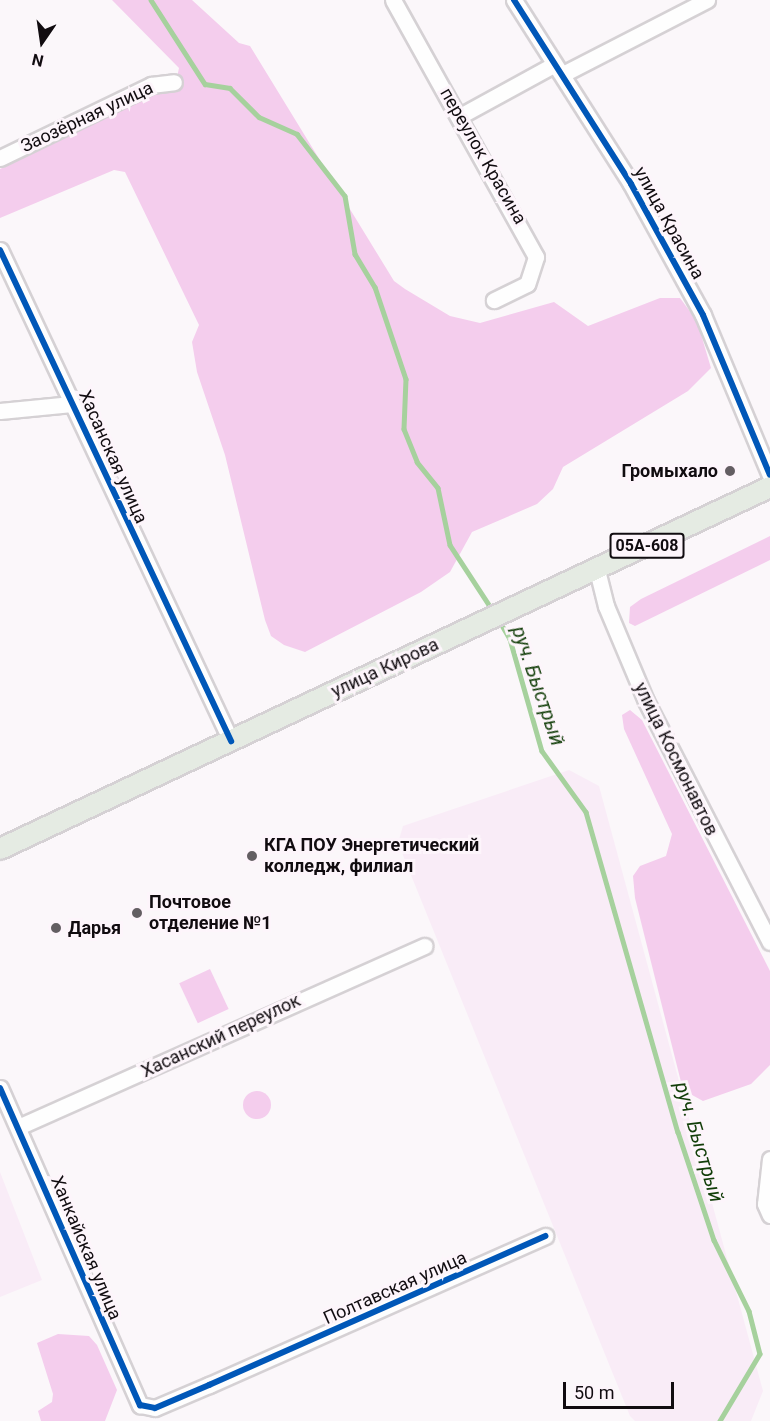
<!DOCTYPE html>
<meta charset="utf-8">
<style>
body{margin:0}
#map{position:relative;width:770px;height:1421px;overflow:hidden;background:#fbf7fa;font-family:Roboto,sans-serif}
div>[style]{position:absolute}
.built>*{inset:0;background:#f9ecf7}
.green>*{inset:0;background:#f4cded;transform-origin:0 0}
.round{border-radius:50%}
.stream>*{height:4.5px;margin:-2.25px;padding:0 2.25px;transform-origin:2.25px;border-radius:2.25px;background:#a6d19d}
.roads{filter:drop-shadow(2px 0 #d5d1d4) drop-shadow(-2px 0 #d5d1d4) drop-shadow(0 2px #d5d1d4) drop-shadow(0 -2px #d5d1d4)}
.minor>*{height:15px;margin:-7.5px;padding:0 7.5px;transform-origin:7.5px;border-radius:7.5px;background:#fefefe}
.major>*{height:20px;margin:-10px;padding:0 10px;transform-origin:10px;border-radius:10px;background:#e5ebe3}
.cycleway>*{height:6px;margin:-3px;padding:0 3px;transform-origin:3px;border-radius:3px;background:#0057b8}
.dots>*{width:16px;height:16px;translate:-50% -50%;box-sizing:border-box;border:3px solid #fdf5fb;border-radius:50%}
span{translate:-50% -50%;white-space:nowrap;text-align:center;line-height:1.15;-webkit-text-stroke:6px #fdf5fb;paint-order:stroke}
.shield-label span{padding:2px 4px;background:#fdf5fb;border:2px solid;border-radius:4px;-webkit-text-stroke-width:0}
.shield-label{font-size:16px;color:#110c10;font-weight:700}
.street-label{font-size:18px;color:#110c10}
.poi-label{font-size:18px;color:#110c10;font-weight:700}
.right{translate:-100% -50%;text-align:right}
.left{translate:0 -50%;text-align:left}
.water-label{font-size:20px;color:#123e09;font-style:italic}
.north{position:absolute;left:12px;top:12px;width:60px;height:60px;-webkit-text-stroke:4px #fdf5fb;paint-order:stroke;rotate:193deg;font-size:16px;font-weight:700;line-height:24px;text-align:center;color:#110c10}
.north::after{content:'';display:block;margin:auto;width:21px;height:27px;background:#110c10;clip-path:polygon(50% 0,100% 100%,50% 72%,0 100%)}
.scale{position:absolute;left:563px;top:1382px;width:111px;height:27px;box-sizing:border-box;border:3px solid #110c10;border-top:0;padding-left:8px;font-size:18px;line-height:21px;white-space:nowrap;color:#110c10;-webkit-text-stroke:4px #fdf5fb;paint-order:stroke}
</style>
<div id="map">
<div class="built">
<div style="clip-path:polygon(569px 770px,599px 786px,763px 1391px,751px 1421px,635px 1421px,630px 1416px,398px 843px,403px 826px)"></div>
<div style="clip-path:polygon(0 1172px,42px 1280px,0 1297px)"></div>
</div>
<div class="green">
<div style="clip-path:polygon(112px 0,192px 0,239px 43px,250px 46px,394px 281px,405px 289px,450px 316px,480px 323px,554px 302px,588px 326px,660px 298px,680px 298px,697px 321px,711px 368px,688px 391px,563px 467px,553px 489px,537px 504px,472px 532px,450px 572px,421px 592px,305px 652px,284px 645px,271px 636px,265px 620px,225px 455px,197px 372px,192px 342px,199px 325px,125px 172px,114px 170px,0 218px,0 169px,176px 82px,179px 68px)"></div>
<div style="clip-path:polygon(770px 536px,770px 560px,635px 626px,629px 623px,630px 607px,641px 599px)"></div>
<div style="clip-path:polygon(630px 710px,642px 720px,770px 971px,770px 1065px,751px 1084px,703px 1101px,683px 1090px,635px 898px,633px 876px,640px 866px,666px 856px,672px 834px,624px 729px,622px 715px)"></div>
<div style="left:210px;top:969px;width:44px;height:34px;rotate:65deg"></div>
<div class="round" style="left:243px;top:1091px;width:28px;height:28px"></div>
<div style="clip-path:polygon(58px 1334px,89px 1336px,97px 1345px,117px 1390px,105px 1421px,41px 1421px,38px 1411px,52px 1402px,53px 1394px,37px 1343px)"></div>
</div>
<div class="stream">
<div style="left:151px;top:0;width:100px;rotate:57.3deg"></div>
<div style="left:205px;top:84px;width:25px;rotate:9deg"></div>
<div style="left:230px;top:88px;width:41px;rotate:45deg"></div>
<div style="left:259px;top:117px;width:42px;rotate:24.1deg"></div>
<div style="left:297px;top:134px;width:78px;rotate:52.3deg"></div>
<div style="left:345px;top:196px;width:59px;rotate:80.2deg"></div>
<div style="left:355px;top:254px;width:39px;rotate:59deg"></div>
<div style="left:375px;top:287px;width:97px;rotate:71.4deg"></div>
<div style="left:406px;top:379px;width:50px;rotate:92.3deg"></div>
<div style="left:404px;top:429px;width:35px;rotate:68deg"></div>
<div style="left:417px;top:462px;width:33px;rotate:51deg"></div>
<div style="left:438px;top:488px;width:58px;rotate:78.1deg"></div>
<div style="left:450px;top:545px;width:79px;rotate:56.9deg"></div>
<div style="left:499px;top:620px;width:22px;rotate:60deg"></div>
<div style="left:510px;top:639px;width:116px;rotate:74.1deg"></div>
<div style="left:542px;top:751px;width:75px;rotate:54.2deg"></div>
<div style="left:586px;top:812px;width:333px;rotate:74deg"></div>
<div style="left:678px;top:1132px;width:114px;rotate:71.6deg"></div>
<div style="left:714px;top:1240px;width:79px;rotate:63.8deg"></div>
<div style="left:749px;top:1311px;width:44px;rotate:75.7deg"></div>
<div style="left:760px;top:1354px;width:78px;rotate:120.8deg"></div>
</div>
<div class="roads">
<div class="minor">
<div style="left:393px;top:0;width:294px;rotate:60.9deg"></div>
<div style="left:536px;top:257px;width:28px;rotate:108deg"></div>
<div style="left:527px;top:284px;width:37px;rotate:154deg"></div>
<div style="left:514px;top:0;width:218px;rotate:57.5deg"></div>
<div style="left:631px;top:184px;width:149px;rotate:61.2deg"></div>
<div style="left:703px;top:315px;width:173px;rotate:67.3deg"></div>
<div style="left:563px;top:74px;width:162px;rotate:-27.2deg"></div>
<div style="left:460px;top:116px;width:106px;rotate:-28.7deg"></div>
<div style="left:0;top:158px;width:168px;rotate:-25.8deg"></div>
<div style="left:151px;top:85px;width:23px;rotate:-7deg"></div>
<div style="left:0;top:250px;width:543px;rotate:64.8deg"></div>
<div style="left:0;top:411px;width:72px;rotate:-5.6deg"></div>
<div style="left:597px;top:570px;width:37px;rotate:76deg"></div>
<div style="left:606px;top:606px;width:103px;rotate:67.2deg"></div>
<div style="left:646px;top:701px;width:271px;rotate:62.8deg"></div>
<div style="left:0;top:1088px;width:347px;rotate:66.2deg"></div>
<div style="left:140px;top:1405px;width:15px;rotate:11deg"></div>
<div style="left:155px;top:1408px;width:59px;rotate:-23.1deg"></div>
<div style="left:209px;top:1385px;width:368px;rotate:-23.9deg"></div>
<div style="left:18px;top:1127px;width:445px;rotate:-24deg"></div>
<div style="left:770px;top:1159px;width:45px;rotate:96.3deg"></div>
<div style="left:765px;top:1204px;width:12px;rotate:66deg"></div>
</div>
<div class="major">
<div style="left:0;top:849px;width:851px;rotate:-25.18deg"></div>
</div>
</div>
<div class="cycleway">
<div style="left:514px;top:0;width:218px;rotate:57.5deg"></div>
<div style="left:631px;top:184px;width:149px;rotate:61.2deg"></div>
<div style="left:703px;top:315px;width:173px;rotate:67.3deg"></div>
<div style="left:0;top:250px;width:543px;rotate:64.8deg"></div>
<div style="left:0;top:1088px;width:347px;rotate:66.2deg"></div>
<div style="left:140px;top:1405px;width:15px;rotate:11deg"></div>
<div style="left:155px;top:1408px;width:59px;rotate:-23.1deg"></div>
<div style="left:209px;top:1385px;width:368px;rotate:-23.9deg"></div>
</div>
<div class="dots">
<div style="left:730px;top:471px;background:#635e62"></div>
<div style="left:252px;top:856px;background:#635e62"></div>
<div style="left:137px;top:913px;background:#635e62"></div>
<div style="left:56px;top:928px;background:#635e62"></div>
</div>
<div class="shield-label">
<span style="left:647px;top:546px">05А-608</span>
</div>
<div class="street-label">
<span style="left:87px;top:117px;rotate:-25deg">Заозёрная улица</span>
<span style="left:483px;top:156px;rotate:60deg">переулок Красина</span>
<span style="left:669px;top:223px;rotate:61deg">улица Красина</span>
<span style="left:113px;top:457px;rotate:66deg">Хасанская улица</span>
<span style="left:385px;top:668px;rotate:-25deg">улица Кирова</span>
<span style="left:676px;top:759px;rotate:64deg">улица Космонавтов</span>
<span style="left:221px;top:1036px;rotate:-25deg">Хасанский переулок</span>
<span style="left:86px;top:1248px;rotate:67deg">Ханкайская улица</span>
<span style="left:395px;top:1288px;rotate:-24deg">Полтавская улица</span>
</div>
<div class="poi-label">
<span class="right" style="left:718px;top:471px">Громыхало</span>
<span class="left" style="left:264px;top:856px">КГА ПОУ Энергетический<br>колледж, филиал</span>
<span class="left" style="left:149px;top:913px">Почтовое<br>отделение №1</span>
<span class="left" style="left:68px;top:928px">Дарья</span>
</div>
<div class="water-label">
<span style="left:538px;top:686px;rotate:71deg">руч. Быстрый</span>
<span style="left:699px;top:1142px;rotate:73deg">руч. Быстрый</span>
</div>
<div class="north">N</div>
<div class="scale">50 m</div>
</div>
